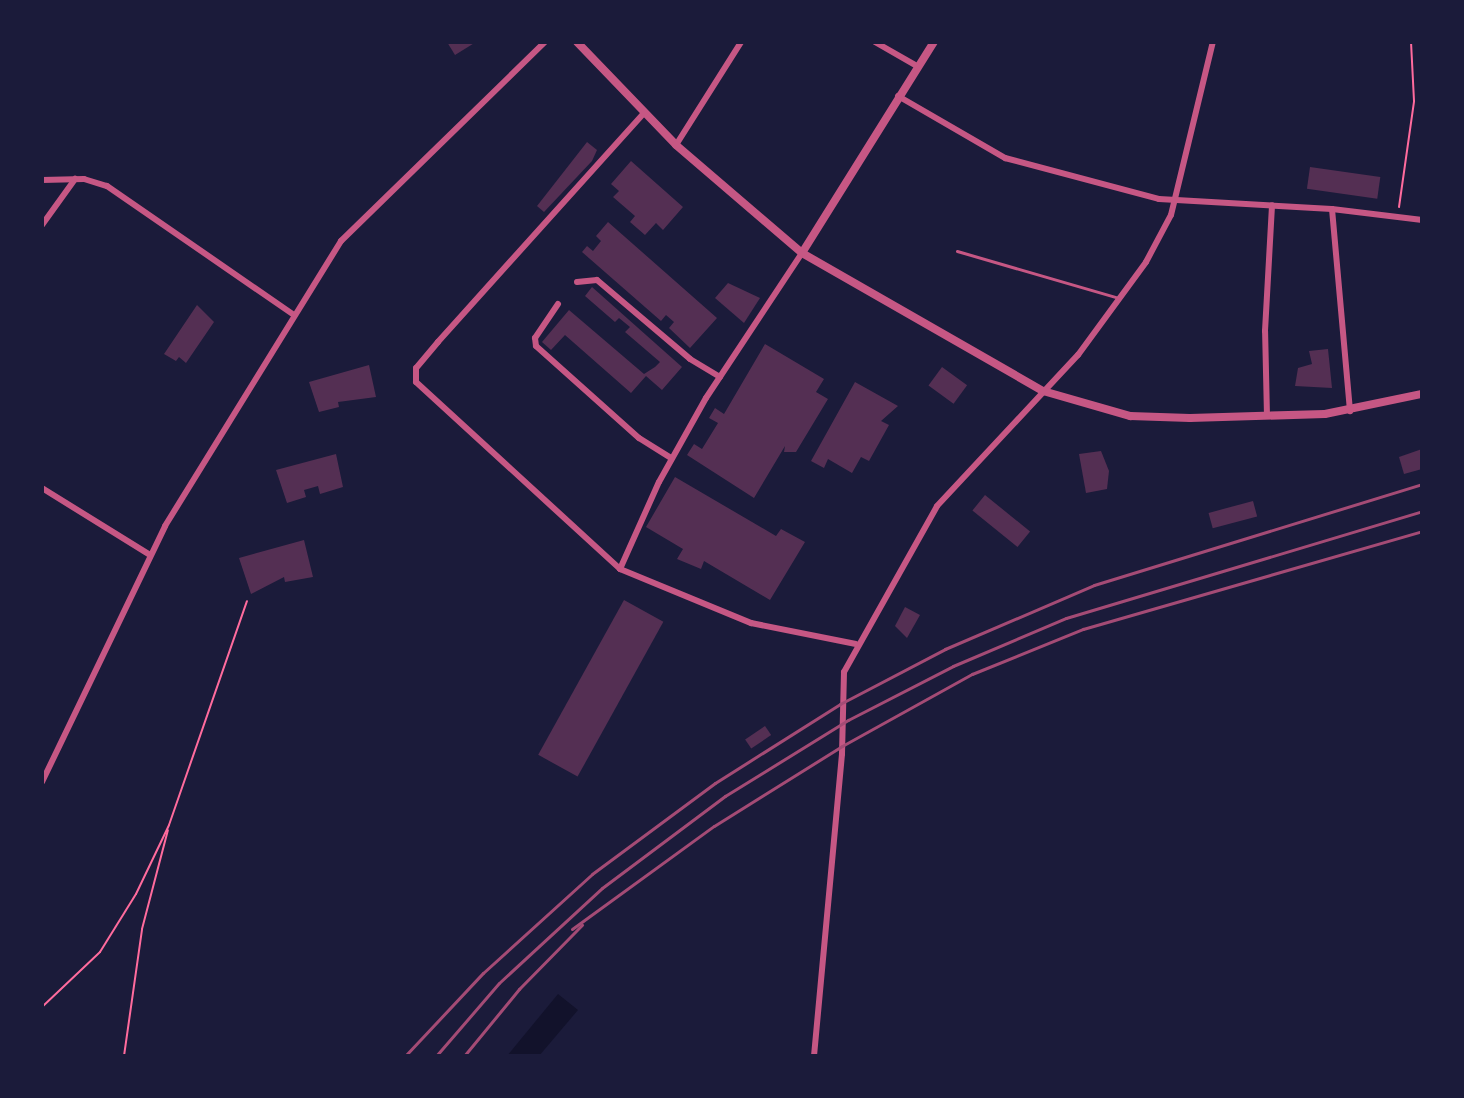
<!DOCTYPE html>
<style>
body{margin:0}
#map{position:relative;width:1464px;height:1098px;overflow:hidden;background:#1b1b3a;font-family:Spectral,serif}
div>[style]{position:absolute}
.water>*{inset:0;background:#12122b}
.building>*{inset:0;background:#542f53;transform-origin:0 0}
.path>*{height:2px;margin:-1px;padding:0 1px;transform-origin:1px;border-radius:1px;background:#ff6b9d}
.service>*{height:3px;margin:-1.5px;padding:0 1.5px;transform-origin:1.5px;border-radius:1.5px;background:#c65784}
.minor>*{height:6px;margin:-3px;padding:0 3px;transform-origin:3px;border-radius:3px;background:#c65784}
.tertiary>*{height:8px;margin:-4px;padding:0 4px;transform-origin:4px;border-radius:4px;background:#c65784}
.rail>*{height:3px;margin:-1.5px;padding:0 1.5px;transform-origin:1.5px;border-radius:1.5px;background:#a44b75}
span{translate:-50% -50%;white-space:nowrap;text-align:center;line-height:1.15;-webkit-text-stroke:7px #1b1b3a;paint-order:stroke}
.frame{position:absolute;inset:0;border:44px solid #1b1b3a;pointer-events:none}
</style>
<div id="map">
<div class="water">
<div style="clip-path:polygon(558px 994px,578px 1010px,539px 1056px,507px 1056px)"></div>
</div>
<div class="building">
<div style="clip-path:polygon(447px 42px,476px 42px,455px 55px)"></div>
<div style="clip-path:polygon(587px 142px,597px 150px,592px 161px,544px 212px,537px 206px)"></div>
<div style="clip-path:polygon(631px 161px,683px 207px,663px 230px,656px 223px,645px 235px,630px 222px,635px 216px,613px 197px,619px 191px,611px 184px)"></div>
<div style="left:1310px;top:167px;width:71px;height:22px;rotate:8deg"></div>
<div style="clip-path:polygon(608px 222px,717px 318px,690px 348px,669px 328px,674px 322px,666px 315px,661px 321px,582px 252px,587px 246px,593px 251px,601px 241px,596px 236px)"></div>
<div style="clip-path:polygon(728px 283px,760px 298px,744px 323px,715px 298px)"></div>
<div style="clip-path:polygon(592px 287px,682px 367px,662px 390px,646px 376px,631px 393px,565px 335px,551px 350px,542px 342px,569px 310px,644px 374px,655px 367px,660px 362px,625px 332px,630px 327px,619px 318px,615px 322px,585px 296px)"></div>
<div style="clip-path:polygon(197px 305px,214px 322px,186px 363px,179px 357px,176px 361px,164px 354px)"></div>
<div style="clip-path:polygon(765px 344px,824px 379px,816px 392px,828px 399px,796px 452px,784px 452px,785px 446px,754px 498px,687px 455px,694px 444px,702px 449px,718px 423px,709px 418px,715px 408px,724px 414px)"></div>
<div style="clip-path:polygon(1328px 349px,1332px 388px,1295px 386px,1298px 368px,1312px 364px,1309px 351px)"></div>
<div style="clip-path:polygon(369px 365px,376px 397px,338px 402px,339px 407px,319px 412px,309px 382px)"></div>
<div style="left:942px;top:367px;width:31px;height:23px;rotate:36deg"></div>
<div style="clip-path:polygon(855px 382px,898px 406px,881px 421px,889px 425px,869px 461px,861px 457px,852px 473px,828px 459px,824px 468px,811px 461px)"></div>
<div style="clip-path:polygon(1422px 449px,1422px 469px,1404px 474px,1399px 457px)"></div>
<div style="clip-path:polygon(1101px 451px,1109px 471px,1107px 489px,1086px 493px,1079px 454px)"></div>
<div style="clip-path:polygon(336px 454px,343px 487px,320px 494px,318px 486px,304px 490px,306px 497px,287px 503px,276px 470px)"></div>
<div style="clip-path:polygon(675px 477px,776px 536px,781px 529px,805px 542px,770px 600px,704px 561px,701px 569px,677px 559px,683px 549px,646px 527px)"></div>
<div style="left:985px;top:495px;width:58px;height:20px;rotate:39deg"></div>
<div style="left:1253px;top:501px;width:16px;height:46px;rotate:75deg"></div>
<div style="clip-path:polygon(304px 540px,313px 577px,285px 582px,284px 577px,251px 594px,239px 558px)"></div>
<div style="left:624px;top:600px;width:45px;height:177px;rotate:29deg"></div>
<div style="clip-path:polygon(905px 607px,920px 615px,907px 638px,895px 626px)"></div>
<div style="left:765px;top:726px;width:11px;height:24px;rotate:56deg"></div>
</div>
<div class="path">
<div style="left:1399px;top:207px;width:107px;rotate:-81.9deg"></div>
<div style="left:1414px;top:101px;width:59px;rotate:-92.9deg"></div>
<div style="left:42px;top:1007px;width:80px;rotate:-43.5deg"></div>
<div style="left:100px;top:952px;width:68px;rotate:-58.2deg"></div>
<div style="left:136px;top:894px;width:76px;rotate:-64.4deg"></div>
<div style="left:169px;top:825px;width:237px;rotate:-70.8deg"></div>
<div style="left:124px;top:1056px;width:128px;rotate:-81.9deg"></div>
<div style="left:142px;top:929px;width:102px;rotate:-75.3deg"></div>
</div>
<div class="service">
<div style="left:957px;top:251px;width:169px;rotate:16.2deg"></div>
</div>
<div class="minor">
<div style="left:875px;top:42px;width:48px;rotate:29.7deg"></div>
<div style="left:898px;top:96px;width:124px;rotate:30.1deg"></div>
<div style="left:1005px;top:158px;width:159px;rotate:14.9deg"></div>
<div style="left:1159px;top:199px;width:173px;rotate:3.3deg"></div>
<div style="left:1332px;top:209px;width:91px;rotate:7deg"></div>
<div style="left:644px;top:113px;width:308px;rotate:132deg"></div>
<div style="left:438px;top:342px;width:34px;rotate:130deg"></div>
<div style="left:416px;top:368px;width:14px;rotate:90deg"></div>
<div style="left:416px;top:382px;width:277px;rotate:42.5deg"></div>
<div style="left:620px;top:569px;width:142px;rotate:22.4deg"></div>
<div style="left:751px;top:623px;width:107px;rotate:11.3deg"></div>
<div style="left:676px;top:145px;width:122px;rotate:-57.7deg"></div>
<div style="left:42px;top:180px;width:42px;rotate:-1.4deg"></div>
<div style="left:84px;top:179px;width:24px;rotate:17deg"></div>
<div style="left:107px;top:186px;width:227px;rotate:34.6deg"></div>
<div style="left:1332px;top:209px;width:203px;rotate:84.9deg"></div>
<div style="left:42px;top:225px;width:57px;rotate:-54.3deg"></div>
<div style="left:577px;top:282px;width:20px;rotate:-6deg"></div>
<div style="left:597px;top:280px;width:122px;rotate:40.3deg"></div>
<div style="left:690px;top:359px;width:35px;rotate:31deg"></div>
<div style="left:558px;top:304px;width:41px;rotate:124.1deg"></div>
<div style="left:535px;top:338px;width:8px;rotate:83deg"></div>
<div style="left:536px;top:346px;width:138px;rotate:41.8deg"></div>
<div style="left:639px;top:438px;width:38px;rotate:32deg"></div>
<div style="left:1267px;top:416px;width:85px;rotate:-91.3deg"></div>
<div style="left:1265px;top:331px;width:126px;rotate:-86.8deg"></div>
<div style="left:42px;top:488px;width:127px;rotate:31.8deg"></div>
<div style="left:620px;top:569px;width:95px;rotate:-65.9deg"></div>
<div style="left:659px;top:482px;width:96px;rotate:-60.8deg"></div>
<div style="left:706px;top:398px;width:174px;rotate:-56.5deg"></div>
<div style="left:42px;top:782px;width:284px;rotate:-64.3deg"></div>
<div style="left:165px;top:526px;width:335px;rotate:-58.3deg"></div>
<div style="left:341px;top:241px;width:285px;rotate:-44.3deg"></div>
<div style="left:814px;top:1056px;width:303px;rotate:-84.7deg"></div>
<div style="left:842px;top:754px;width:82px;rotate:-88.6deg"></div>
<div style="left:844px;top:672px;width:190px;rotate:-60.7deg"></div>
<div style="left:937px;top:506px;width:207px;rotate:-47deg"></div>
<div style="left:1078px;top:355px;width:115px;rotate:-53.8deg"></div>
<div style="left:1146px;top:262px;width:53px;rotate:-62deg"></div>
<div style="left:1171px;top:215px;width:178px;rotate:-76.4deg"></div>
</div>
<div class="tertiary">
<div style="left:577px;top:42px;width:143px;rotate:46.1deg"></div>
<div style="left:676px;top:145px;width:166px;rotate:40.6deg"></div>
<div style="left:802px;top:253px;width:278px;rotate:29.8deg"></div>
<div style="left:1043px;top:391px;width:91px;rotate:16deg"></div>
<div style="left:1130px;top:416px;width:60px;rotate:1.9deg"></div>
<div style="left:1190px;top:418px;width:135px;rotate:-1.7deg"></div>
<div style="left:1325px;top:414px;width:99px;rotate:-11.7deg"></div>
<div style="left:802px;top:253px;width:249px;rotate:-58deg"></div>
</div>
<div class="rail">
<div style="left:572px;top:929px;width:175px;rotate:-36deg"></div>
<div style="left:714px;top:826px;width:151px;rotate:-32deg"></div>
<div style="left:842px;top:746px;width:149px;rotate:-29deg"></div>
<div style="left:972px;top:674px;width:120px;rotate:-22.1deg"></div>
<div style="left:1083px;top:629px;width:353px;rotate:-16.1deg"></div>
<div style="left:405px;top:1056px;width:114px;rotate:-46.8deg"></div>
<div style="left:483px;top:973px;width:147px;rotate:-42.2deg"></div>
<div style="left:592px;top:874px;width:153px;rotate:-36.5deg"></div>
<div style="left:715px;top:783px;width:148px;rotate:-32.3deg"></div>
<div style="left:840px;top:704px;width:119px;rotate:-27.6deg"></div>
<div style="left:945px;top:649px;width:162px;rotate:-23.2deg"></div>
<div style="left:1094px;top:585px;width:343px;rotate:-17.1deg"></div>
<div style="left:436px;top:1056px;width:96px;rotate:-49.2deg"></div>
<div style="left:499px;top:983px;width:140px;rotate:-42.7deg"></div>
<div style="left:602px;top:888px;width:154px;rotate:-36.8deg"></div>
<div style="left:725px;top:796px;width:145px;rotate:-31.7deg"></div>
<div style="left:848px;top:720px;width:118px;rotate:-27.2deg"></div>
<div style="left:953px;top:666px;width:123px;rotate:-23deg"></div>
<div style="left:1066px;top:618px;width:372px;rotate:-16.7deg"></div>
<div style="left:464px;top:1056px;width:87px;rotate:-50.6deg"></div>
<div style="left:519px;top:989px;width:90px;rotate:-45.5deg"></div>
</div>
<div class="frame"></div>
</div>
